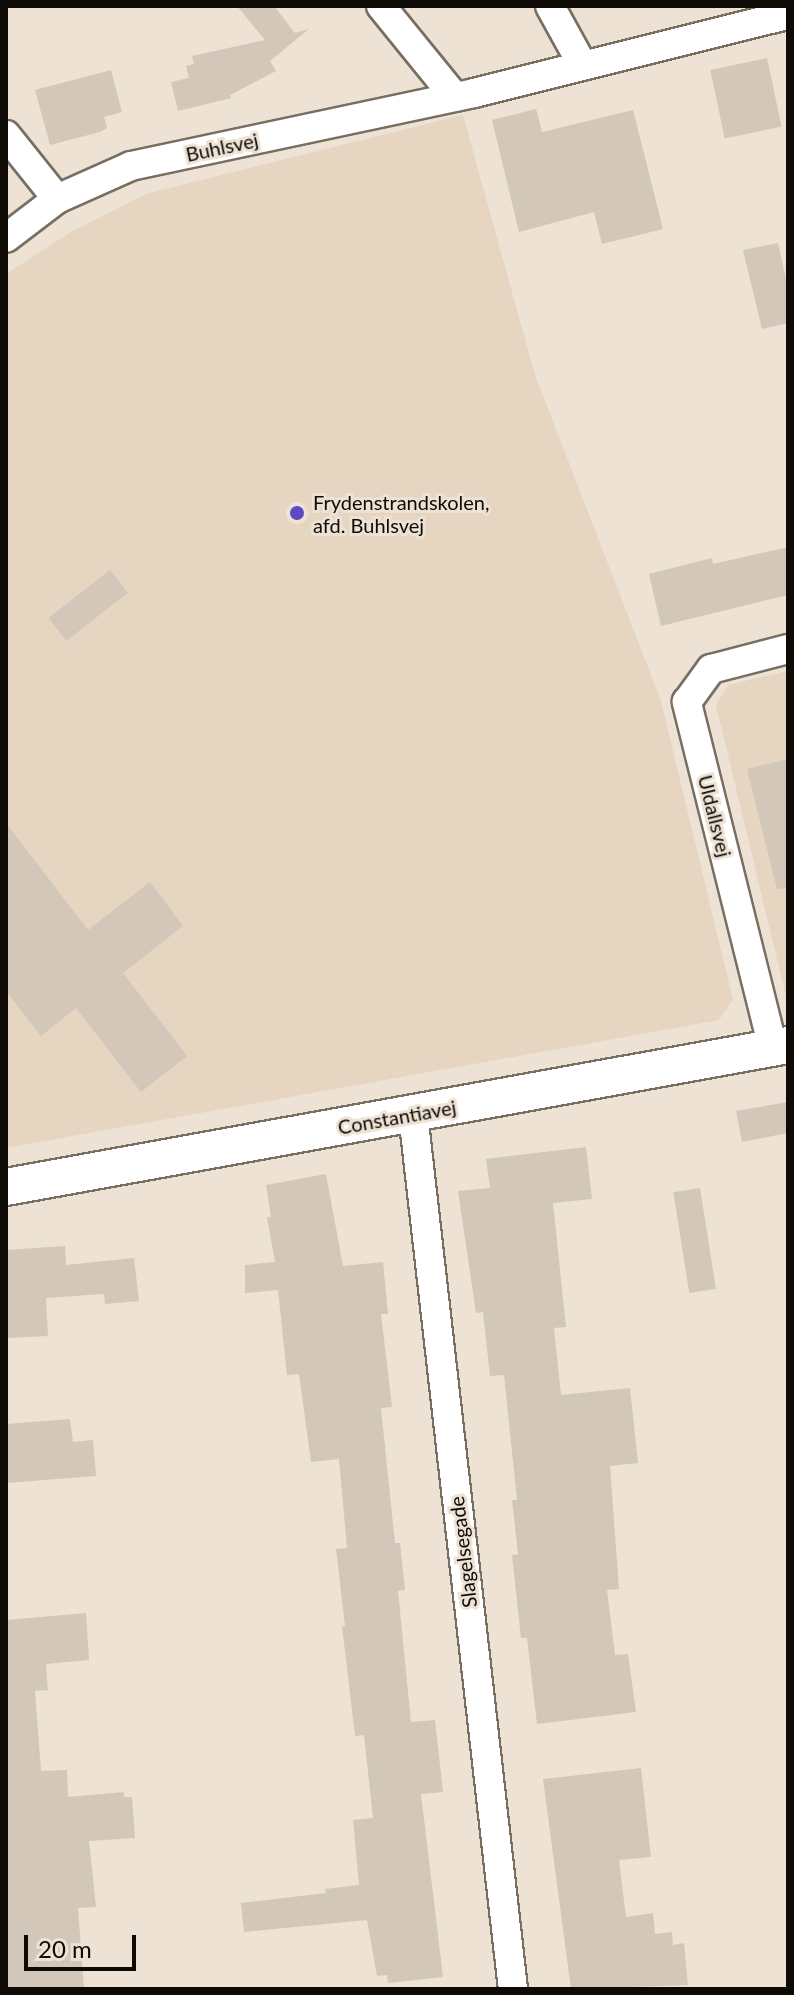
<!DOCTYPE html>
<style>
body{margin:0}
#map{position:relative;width:794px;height:1995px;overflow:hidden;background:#ede2d4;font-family:Lato,sans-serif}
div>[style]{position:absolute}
.built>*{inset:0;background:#e5d5c1}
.building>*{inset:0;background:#d2c7b9;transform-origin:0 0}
.roads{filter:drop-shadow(2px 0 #786e62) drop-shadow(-2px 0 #786e62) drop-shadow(0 2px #786e62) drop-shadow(0 -2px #786e62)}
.minor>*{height:28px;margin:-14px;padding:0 14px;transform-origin:14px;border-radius:14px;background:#fff}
.tertiary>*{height:36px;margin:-18px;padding:0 18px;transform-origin:18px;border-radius:18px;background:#fff}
.dots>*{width:22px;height:22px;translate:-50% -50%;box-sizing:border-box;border:4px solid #ede2d4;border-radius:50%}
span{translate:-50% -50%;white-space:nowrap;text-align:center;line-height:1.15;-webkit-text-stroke:6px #ede2d4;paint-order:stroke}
.street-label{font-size:20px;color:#0e0b07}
.poi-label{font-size:20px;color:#0e0b07}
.left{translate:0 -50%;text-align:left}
.frame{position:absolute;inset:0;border:8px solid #0e0b07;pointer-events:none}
.scale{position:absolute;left:24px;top:1935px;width:112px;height:36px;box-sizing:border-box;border:4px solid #0e0b07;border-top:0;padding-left:10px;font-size:24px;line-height:28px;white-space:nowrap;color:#0e0b07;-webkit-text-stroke:6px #ede2d4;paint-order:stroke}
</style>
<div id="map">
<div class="built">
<div style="clip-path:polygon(463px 115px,535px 375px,661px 701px,733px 1000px,719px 1020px,6px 1148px,6px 274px,71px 232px,146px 194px)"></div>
<div style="clip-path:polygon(788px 671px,788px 1005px,716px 705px,728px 685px)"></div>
</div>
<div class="building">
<div style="clip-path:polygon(237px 6px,274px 6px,295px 33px,309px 29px,270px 61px,276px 71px,230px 95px,231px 98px,178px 111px,171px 82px,189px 78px,186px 66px,194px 64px,192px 56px,265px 40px)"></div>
<div style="left:767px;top:58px;width:70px;height:58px;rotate:78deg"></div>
<div style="clip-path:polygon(111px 70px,122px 112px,104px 117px,107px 128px,100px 132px,50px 145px,35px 90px)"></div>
<div style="clip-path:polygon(536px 109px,542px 132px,633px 110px,663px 229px,602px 244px,594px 212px,519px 232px,492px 120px)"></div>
<div style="clip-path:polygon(778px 243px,788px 288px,788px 323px,762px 329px,743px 250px)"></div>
<div style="clip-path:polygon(788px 547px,788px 595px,661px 626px,649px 574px,712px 558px,713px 564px)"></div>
<div style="left:110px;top:570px;width:29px;height:78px;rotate:52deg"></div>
<div style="clip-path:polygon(788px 759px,788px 888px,777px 889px,747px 769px)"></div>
<div style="clip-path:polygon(6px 823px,88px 930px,150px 882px,183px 926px,123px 973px,187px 1056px,141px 1092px,76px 1008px,41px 1036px,6px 991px)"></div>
<div style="clip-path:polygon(788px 1102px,788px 1133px,742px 1142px,736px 1111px)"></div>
<div style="clip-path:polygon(586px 1147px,592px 1199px,553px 1203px,566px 1327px,554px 1328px,561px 1395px,630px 1388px,638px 1463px,610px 1466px,619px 1589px,607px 1590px,615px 1655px,628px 1654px,636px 1712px,537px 1724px,527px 1638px,521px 1638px,512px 1555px,518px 1554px,512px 1500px,517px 1500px,504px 1375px,490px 1376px,483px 1312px,476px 1313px,458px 1191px,490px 1188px,486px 1159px)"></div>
<div style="clip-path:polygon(326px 1174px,343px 1266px,383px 1262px,388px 1314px,381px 1314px,392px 1407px,381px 1408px,395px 1543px,400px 1543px,405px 1590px,398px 1591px,411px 1722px,435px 1720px,443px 1792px,421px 1794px,443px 1977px,388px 1983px,387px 1975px,377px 1976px,367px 1920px,244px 1932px,241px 1903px,326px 1893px,325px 1889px,359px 1885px,353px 1820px,373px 1818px,364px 1735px,355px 1736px,342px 1626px,345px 1626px,336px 1549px,347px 1548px,339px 1459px,311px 1462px,299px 1374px,287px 1375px,278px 1290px,245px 1293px,245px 1265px,275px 1262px,267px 1217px,271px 1217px,266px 1185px)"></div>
<div style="left:700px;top:1188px;width:102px;height:27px;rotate:81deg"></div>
<div style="clip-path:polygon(65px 1246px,66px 1265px,134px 1258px,139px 1301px,105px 1304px,104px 1294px,46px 1298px,48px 1336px,6px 1338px,6px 1250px)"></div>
<div style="clip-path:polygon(70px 1419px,73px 1442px,93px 1440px,96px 1476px,6px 1483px,6px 1424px)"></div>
<div style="clip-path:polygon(86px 1613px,89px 1660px,46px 1664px,48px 1690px,35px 1691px,41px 1771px,67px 1770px,68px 1797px,124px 1792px,124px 1797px,132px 1797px,135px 1838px,89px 1841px,96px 1907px,78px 1908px,84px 1989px,6px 1989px,6px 1620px)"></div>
<div style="clip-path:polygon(641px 1768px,651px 1857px,619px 1860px,626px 1917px,653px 1913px,655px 1934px,672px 1932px,673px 1945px,684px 1943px,688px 1985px,571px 1989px,543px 1779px)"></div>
</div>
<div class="roads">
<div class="minor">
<div style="left:381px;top:6px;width:117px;rotate:50.9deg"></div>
<div style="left:550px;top:6px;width:68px;rotate:61.2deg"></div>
<div style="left:6px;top:135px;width:82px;rotate:51.4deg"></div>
<div style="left:6px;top:238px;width:64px;rotate:-37.4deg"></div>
<div style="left:57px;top:199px;width:81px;rotate:-24deg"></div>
<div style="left:131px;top:166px;width:351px;rotate:-12deg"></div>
<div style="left:474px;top:93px;width:324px;rotate:-14deg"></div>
<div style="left:773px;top:1048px;width:357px;rotate:-104deg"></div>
<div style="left:687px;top:702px;width:41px;rotate:-54deg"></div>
<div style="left:711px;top:669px;width:80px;rotate:-14.6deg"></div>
<div style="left:413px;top:1114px;width:881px;rotate:83.48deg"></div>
</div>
<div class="tertiary">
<div style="left:6px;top:1187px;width:795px;rotate:-10.29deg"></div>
</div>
</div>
<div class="dots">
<div style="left:297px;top:513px;background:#5b4ac2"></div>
</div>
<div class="street-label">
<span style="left:222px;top:147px;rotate:-12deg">Buhlsvej</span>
<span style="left:715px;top:816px;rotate:76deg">Uldallsvej</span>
<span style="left:397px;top:1117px;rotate:-10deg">Constantiavej</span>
<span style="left:463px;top:1552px;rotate:-97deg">Slagelsegade</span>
</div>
<div class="poi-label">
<span class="left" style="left:313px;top:514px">Frydenstrandskolen,<br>afd. Buhlsvej</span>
</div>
<div class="frame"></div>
<div class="scale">20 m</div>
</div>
